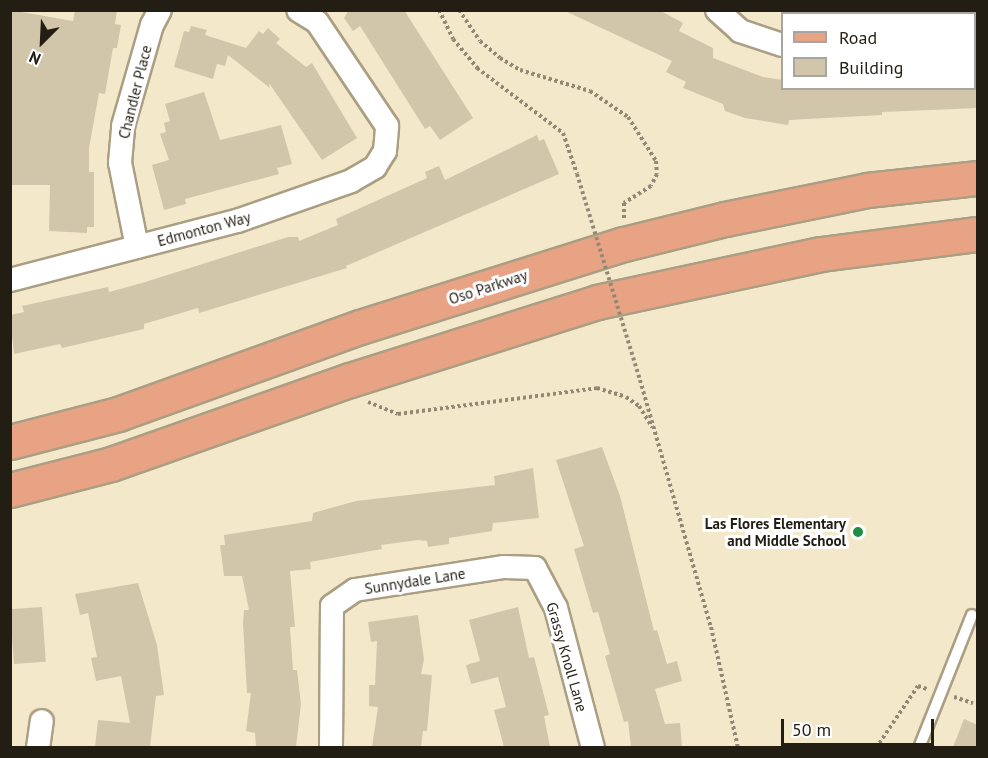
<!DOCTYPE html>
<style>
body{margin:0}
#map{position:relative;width:988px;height:758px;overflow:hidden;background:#f4e8cb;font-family:"PT Sans",sans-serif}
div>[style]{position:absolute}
.building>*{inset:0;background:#d2c6aa;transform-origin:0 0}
.path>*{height:4px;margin-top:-2px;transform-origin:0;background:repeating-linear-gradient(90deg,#928975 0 3px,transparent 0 6px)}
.roads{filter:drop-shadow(2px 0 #aa9e83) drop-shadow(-2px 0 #aa9e83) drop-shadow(0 2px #aa9e83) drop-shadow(0 -2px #aa9e83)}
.service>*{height:10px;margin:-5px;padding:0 5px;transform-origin:5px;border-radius:5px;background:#fff}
.minor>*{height:22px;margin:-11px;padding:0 11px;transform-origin:11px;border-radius:11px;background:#fff}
.primary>*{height:33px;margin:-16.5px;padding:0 16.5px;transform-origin:16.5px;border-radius:16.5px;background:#e8a385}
.path-bridge>*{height:4px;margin-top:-2px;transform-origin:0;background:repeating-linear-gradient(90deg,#928975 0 3px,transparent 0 6px)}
.dots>*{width:16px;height:16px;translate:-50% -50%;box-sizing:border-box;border:3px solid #fff;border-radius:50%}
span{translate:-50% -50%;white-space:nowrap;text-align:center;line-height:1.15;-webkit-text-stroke:6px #fff;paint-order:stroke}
.street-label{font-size:15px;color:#231e14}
.poi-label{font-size:15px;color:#231e14;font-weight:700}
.right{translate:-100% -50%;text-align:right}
.frame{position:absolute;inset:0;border:12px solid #231e14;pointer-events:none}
.legend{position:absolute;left:781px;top:12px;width:195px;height:78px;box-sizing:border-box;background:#fff;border:2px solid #a7a5a1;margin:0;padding:8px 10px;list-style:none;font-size:18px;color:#231e14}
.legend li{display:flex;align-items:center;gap:12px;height:30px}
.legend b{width:30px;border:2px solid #a7a5a1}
.north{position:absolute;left:12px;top:12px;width:60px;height:60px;-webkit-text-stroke:4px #fff;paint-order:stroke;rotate:204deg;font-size:16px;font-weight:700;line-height:24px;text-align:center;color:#231e14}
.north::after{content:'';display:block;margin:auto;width:21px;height:27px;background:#231e14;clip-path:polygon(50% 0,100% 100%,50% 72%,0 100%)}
.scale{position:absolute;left:781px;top:719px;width:153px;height:27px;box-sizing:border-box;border:3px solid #231e14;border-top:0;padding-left:8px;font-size:18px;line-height:21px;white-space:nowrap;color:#231e14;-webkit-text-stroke:4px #fff;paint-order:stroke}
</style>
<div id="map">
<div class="building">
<div style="clip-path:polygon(10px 10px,73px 21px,75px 10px,117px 10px,115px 24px,121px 25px,117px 48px,113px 48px,105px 94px,99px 93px,89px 148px,89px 172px,94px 172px,94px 227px,87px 227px,87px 233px,49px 231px,50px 185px,10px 185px)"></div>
<div style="clip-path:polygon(349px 10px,404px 10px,473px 118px,440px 140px,430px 126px,425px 129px,360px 26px,353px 31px,344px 18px)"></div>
<div style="clip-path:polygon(563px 10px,659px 10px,683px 23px,679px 31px,713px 48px,713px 58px,763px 77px,783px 80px,783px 88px,978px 88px,978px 108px,882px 112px,882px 115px,789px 120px,788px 125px,745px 118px,725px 111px,723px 104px,683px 88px,686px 82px,666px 72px,672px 61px)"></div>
<div style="clip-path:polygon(191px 26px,207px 30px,205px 35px,246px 48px,259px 31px,263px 34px,268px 28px,280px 39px,276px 43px,306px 67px,312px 63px,357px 138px,322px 160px,269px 83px,270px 88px,228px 55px,225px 66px,217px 64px,213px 79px,174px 67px,184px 31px,189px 32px)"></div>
<div style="clip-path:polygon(204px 92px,220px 140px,281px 125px,292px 164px,277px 168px,279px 174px,185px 199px,186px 204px,164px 210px,152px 165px,169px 160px,160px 134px,166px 132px,164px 123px,170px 121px,165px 104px)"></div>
<div style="clip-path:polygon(537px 135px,539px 141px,544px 139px,559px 174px,346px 266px,347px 268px,199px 313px,198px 308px,144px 324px,144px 329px,62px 348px,60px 344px,14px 354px,10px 315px,24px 312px,22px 306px,108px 287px,109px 292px,142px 283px,288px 237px,298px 237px,299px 241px,338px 225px,336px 219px,427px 178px,425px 172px,439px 166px,445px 180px)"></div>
<div style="clip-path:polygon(602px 447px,620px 496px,654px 631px,657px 630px,667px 664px,677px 661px,682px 681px,655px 689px,665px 724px,680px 723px,682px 747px,631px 747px,628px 721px,624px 722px,605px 656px,610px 654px,598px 612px,593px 613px,574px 549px,584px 546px,556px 460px)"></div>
<div style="clip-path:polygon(533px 468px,539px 518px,493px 523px,492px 531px,449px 538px,449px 544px,428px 547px,427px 541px,418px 540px,381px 545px,382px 549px,310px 562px,311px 569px,290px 571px,295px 627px,290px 627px,293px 670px,297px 670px,301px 704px,296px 747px,256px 747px,255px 733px,246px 731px,251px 693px,247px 693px,243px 624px,244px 610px,249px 610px,242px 576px,224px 576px,220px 545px,225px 545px,224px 535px,312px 521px,313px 513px,356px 501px,495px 485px,494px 476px)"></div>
<div style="clip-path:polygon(138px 583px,157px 645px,164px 695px,156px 696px,150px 747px,95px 747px,98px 720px,130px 723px,121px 676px,96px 681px,91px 658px,97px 657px,88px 613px,80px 615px,75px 594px)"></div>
<div style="left:42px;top:607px;width:55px;height:32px;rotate:86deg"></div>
<div style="clip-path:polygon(518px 607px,529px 658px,534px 657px,549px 715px,544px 716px,550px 747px,504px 747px,494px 710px,506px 707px,498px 677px,471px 684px,466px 665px,480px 661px,469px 620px)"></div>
<div style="clip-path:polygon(418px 615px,424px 660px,421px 674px,432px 675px,427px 731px,423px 731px,421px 747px,372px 747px,378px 707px,369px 706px,369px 685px,375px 685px,377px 641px,371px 642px,368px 622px)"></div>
<div style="clip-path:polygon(964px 719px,978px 725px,978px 747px,953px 747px)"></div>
</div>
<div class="path">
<div style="left:439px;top:10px;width:32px;rotate:64deg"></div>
<div style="left:453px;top:39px;width:38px;rotate:50deg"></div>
<div style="left:477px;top:68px;width:108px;rotate:37.1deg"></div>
<div style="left:563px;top:133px;width:43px;rotate:71.1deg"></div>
<div style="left:459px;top:10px;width:37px;rotate:56deg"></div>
<div style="left:480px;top:41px;width:26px;rotate:40deg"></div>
<div style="left:500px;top:58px;width:23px;rotate:31deg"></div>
<div style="left:520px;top:70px;width:73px;rotate:16.7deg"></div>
<div style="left:590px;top:91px;width:46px;rotate:34.4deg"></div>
<div style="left:628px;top:117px;width:52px;rotate:57.5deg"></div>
<div style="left:656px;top:161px;width:13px;rotate:86deg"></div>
<div style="left:657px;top:174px;width:13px;rotate:117deg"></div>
<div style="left:651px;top:186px;width:32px;rotate:148deg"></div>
<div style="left:624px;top:203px;width:15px;rotate:90deg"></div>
<div style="left:640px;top:380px;width:257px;rotate:74deg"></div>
<div style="left:711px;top:627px;width:124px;rotate:77.4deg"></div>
<div style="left:368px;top:402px;width:32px;rotate:22deg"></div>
<div style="left:398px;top:414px;width:201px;rotate:-7.4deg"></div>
<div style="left:597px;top:388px;width:30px;rotate:17deg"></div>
<div style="left:626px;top:397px;width:16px;rotate:35deg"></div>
<div style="left:639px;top:406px;width:25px;rotate:58deg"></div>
<div style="left:954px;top:697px;width:20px;rotate:18deg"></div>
<div style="left:876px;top:748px;width:75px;rotate:-55.9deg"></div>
<div style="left:918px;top:686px;width:9px;rotate:18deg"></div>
</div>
<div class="roads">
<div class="service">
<div style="left:919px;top:748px;width:143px;rotate:-68.3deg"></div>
</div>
<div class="minor">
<div style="left:717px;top:10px;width:31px;rotate:42deg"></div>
<div style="left:740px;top:31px;width:44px;rotate:18.4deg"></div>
<div style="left:974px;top:37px;width:4px"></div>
<div style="left:137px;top:247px;width:86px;rotate:-101.4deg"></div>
<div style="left:120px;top:163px;width:37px;rotate:-85deg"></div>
<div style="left:123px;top:126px;width:105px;rotate:-74deg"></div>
<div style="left:152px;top:25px;width:17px;rotate:-62deg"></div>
<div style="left:10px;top:280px;width:235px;rotate:-14.6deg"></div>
<div style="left:237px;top:221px;width:121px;rotate:-19.3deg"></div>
<div style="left:351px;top:181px;width:28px;rotate:-30deg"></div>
<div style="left:375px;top:167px;width:19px;rotate:-58deg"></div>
<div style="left:385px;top:151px;width:25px;rotate:-85deg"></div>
<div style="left:387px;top:126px;width:125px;rotate:-123.9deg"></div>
<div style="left:317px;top:22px;width:22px;rotate:-148deg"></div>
<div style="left:38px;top:748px;width:27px;rotate:-82deg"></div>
<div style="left:331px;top:748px;width:142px;rotate:-89.6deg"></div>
<div style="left:332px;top:606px;width:28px;rotate:-35deg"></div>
<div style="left:355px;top:590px;width:151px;rotate:-8.8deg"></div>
<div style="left:504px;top:567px;width:31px;rotate:2deg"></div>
<div style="left:535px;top:568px;width:45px;rotate:62.3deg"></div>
<div style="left:556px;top:608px;width:145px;rotate:75.2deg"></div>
</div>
<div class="primary">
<div style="left:10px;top:442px;width:112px;rotate:-14.5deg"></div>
<div style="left:118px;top:414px;width:257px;rotate:-19.8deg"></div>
<div style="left:360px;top:327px;width:277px;rotate:-17.5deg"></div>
<div style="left:624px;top:244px;width:104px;rotate:-13.9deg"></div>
<div style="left:725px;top:219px;width:145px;rotate:-11.5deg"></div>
<div style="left:867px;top:190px;width:112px;rotate:-6.2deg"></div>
<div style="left:10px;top:490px;width:104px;rotate:-14.4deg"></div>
<div style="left:111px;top:464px;width:253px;rotate:-19.4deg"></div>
<div style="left:350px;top:380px;width:259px;rotate:-17.5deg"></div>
<div style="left:597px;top:302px;width:229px;rotate:-12.1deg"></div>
<div style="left:821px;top:254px;width:158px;rotate:-7.3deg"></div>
</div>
</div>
<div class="path-bridge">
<div style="left:577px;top:174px;width:215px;rotate:73deg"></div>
</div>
<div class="dots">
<div style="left:858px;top:532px;background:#218c43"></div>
</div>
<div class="street-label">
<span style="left:135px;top:92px;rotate:-76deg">Chandler Place</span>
<span style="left:204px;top:229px;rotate:-15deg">Edmonton Way</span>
<span style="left:488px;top:287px;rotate:-18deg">Oso Parkway</span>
<span style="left:415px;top:581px;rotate:-9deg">Sunnydale Lane</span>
<span style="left:567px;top:657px;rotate:74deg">Grassy Knoll Lane</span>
</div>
<div class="poi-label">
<span class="right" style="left:846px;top:532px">Las Flores Elementary<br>and Middle School</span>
</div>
<div class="frame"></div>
<ul class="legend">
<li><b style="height:8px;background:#e8a385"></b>Road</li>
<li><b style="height:16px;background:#d2c6aa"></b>Building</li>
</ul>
<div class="north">N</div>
<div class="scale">50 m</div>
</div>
